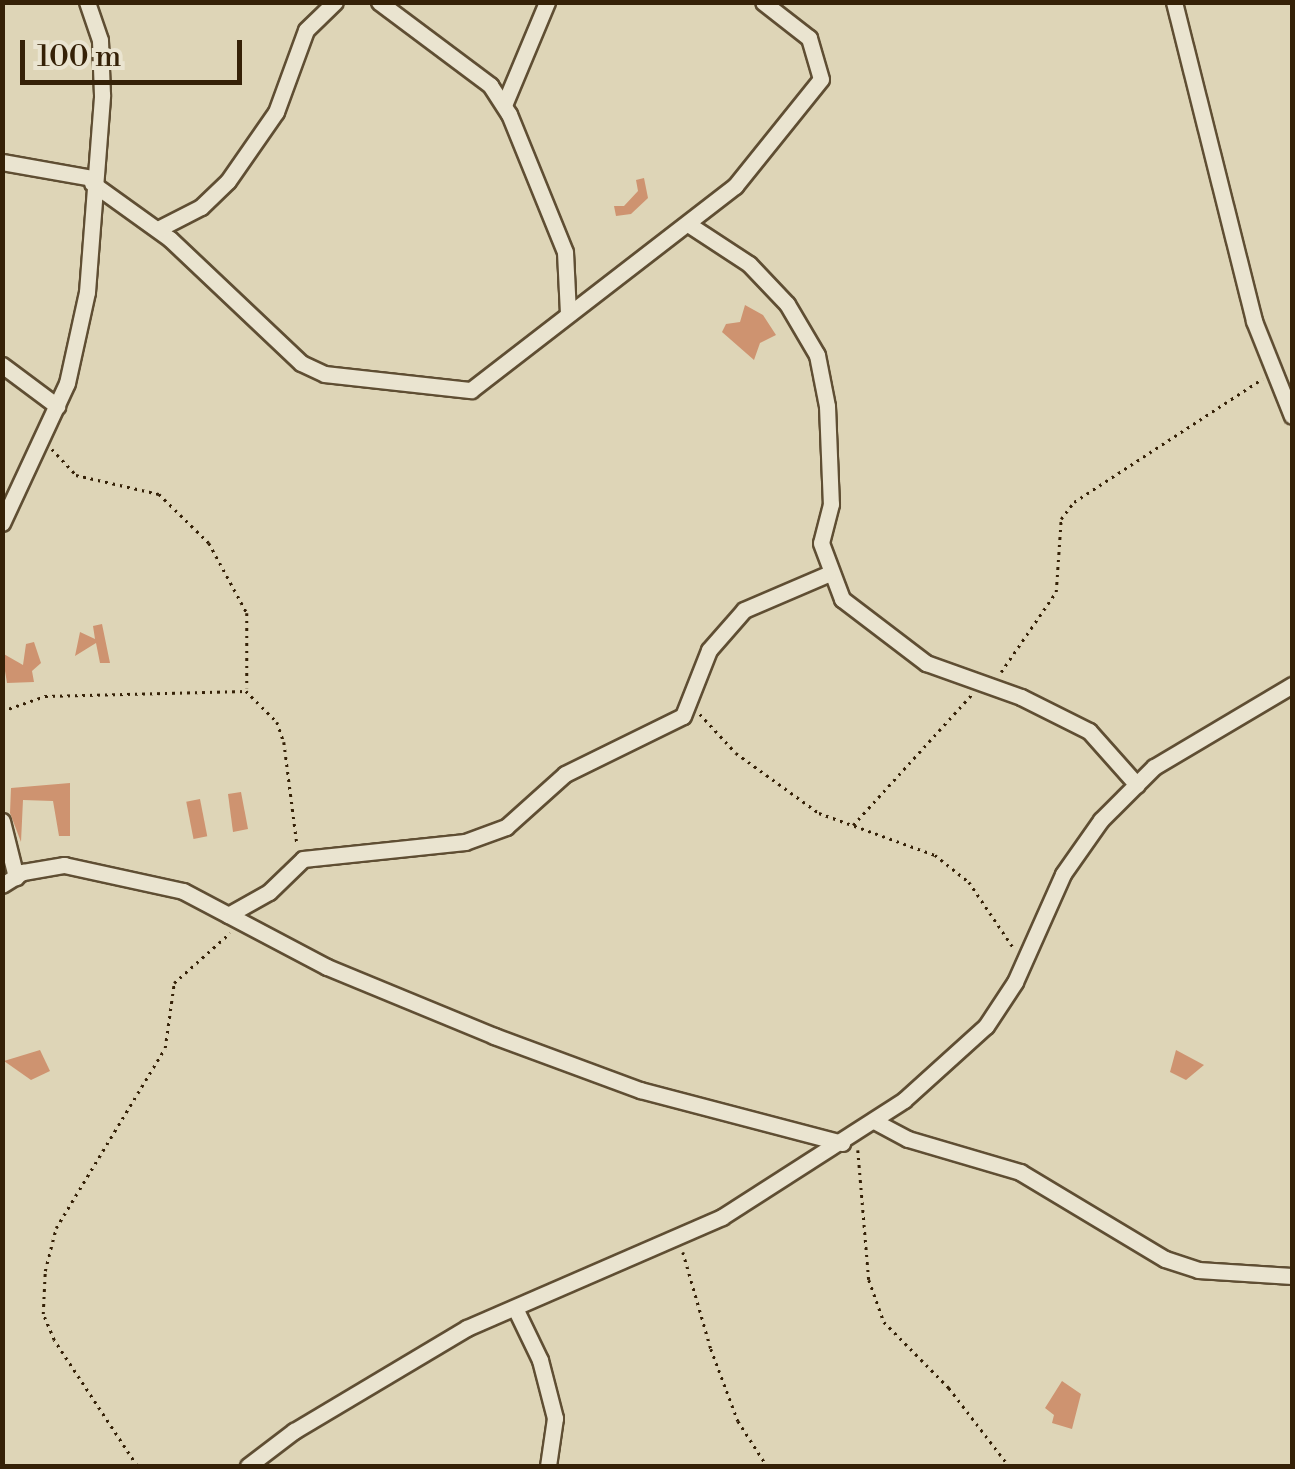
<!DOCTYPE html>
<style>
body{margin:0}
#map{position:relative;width:1295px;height:1469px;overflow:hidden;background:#ded5b7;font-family:"Libre Bodoni",serif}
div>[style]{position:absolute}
.building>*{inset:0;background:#ce9370;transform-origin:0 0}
.path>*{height:2.5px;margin-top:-1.25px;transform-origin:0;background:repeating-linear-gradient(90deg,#352107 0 2.5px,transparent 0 7.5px)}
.roads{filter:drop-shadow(2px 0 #5f4e33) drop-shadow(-2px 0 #5f4e33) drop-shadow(0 2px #5f4e33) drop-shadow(0 -2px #5f4e33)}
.minor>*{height:15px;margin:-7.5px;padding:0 7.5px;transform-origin:7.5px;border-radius:7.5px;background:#eae4d0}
span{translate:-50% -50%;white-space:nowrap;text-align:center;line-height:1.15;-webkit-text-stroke:8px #eae4d0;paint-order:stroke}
.frame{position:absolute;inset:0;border:5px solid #352107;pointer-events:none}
.scale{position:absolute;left:20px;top:40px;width:222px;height:45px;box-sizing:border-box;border:5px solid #352107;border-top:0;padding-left:12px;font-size:30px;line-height:35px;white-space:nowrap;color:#352107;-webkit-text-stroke:8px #eae4d0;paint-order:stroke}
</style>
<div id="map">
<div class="building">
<div style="clip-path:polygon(644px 178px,648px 198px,631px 214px,616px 216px,614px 206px,624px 206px,638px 191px,636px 180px)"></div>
<div style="clip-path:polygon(745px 305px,763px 315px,776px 335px,760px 343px,754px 360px,722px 332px,726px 324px,740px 322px)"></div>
<div style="clip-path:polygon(102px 624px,110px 663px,100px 663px,96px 643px,75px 656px,80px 632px,95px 639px,93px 626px)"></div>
<div style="clip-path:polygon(34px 642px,41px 663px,32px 671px,34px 682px,7px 683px,2px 653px,23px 665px,26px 644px)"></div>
<div style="clip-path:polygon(70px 783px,70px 836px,59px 836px,53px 801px,23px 800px,21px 842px,10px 813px,11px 788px)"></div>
<div style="clip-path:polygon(241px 792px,248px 829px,233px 832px,228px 794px)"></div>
<div style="left:200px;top:799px;width:38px;height:14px;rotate:79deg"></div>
<div style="clip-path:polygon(40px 1050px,50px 1071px,31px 1080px,4px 1061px)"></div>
<div style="clip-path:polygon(1176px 1050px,1204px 1065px,1186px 1080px,1170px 1072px)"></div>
<div style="clip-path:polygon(1062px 1381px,1081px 1394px,1072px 1429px,1052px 1423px,1054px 1415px,1045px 1408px)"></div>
</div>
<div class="path">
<div style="left:52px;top:449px;width:35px;rotate:47deg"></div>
<div style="left:76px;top:475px;width:85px;rotate:12.9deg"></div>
<div style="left:159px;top:494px;width:70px;rotate:44.4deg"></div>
<div style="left:209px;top:543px;width:80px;rotate:61.5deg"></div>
<div style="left:247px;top:613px;width:75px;rotate:90deg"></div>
<div style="left:1001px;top:672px;width:97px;rotate:-55.5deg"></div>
<div style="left:1056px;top:592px;width:73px;rotate:-86.1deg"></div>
<div style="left:1061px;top:519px;width:21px;rotate:-53deg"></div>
<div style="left:1074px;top:502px;width:225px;rotate:-33.2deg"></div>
<div style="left:2px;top:711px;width:46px;rotate:-19.2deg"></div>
<div style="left:45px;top:696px;width:201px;rotate:-1.4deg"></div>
<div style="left:246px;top:691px;width:44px;rotate:45deg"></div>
<div style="left:277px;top:722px;width:21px;rotate:71deg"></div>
<div style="left:284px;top:742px;width:103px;rotate:82.7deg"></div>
<div style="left:700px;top:714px;width:53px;rotate:47.3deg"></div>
<div style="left:736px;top:753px;width:102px;rotate:35.9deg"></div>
<div style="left:819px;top:813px;width:123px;rotate:19.9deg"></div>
<div style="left:935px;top:855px;width:43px;rotate:38.5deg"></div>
<div style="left:969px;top:882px;width:78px;rotate:55.9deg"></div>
<div style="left:853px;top:825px;width:177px;rotate:-47.7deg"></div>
<div style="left:858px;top:1150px;width:130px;rotate:85.2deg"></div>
<div style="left:869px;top:1280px;width:45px;rotate:70.3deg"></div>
<div style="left:884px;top:1322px;width:93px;rotate:45.4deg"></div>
<div style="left:949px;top:1388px;width:98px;rotate:52.4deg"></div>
<div style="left:683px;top:1252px;width:101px;rotate:73.9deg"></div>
<div style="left:711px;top:1349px;width:77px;rotate:69.4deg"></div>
<div style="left:738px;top:1421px;width:54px;rotate:57.2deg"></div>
<div style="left:137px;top:1466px;width:151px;rotate:-123.4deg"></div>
<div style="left:54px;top:1340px;width:28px;rotate:-113deg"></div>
<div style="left:43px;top:1314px;width:43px;rotate:-87.3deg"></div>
<div style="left:45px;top:1271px;width:44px;rotate:-75.7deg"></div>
<div style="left:56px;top:1228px;width:210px;rotate:-58.8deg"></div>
<div style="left:165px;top:1048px;width:66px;rotate:-82.1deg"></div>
<div style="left:174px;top:983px;width:75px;rotate:-41.8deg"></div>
</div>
<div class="roads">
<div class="minor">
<div style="left:379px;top:2px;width:139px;rotate:36.8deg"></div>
<div style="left:490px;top:85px;width:35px;rotate:57deg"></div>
<div style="left:509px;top:114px;width:149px;rotate:67.9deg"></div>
<div style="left:565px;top:252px;width:61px;rotate:87.2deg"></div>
<div style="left:1174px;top:2px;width:329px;rotate:75.9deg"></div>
<div style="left:1254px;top:321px;width:102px;rotate:68.2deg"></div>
<div style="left:504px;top:105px;width:112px;rotate:-67.3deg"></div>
<div style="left:2px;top:162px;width:91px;rotate:10.1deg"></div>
<div style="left:92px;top:183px;width:96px;rotate:35.7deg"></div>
<div style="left:170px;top:239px;width:180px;rotate:43.4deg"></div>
<div style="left:301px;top:363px;width:26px;rotate:25deg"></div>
<div style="left:325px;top:374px;width:147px;rotate:6.3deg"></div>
<div style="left:471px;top:390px;width:334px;rotate:-37.7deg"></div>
<div style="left:735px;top:186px;width:137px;rotate:-51.2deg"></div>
<div style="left:821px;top:79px;width:43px;rotate:-106.3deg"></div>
<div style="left:809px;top:38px;width:58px;rotate:-142deg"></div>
<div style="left:688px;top:224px;width:73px;rotate:33.3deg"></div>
<div style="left:749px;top:264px;width:55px;rotate:46.5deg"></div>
<div style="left:787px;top:304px;width:59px;rotate:59.5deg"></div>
<div style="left:817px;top:355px;width:52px;rotate:78.9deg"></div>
<div style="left:827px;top:406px;width:98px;rotate:87.7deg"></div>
<div style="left:831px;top:504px;width:40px;rotate:104.4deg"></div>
<div style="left:821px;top:543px;width:60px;rotate:69.4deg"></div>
<div style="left:842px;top:599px;width:106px;rotate:37.3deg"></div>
<div style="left:926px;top:663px;width:101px;rotate:19.7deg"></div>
<div style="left:1021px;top:697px;width:76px;rotate:26.6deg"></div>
<div style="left:1089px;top:731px;width:72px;rotate:48.4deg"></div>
<div style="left:158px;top:229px;width:48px;rotate:-27.1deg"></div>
<div style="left:201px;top:207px;width:37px;rotate:-44deg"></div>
<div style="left:228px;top:181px;width:84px;rotate:-55.2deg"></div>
<div style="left:276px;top:112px;width:87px;rotate:-69.9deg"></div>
<div style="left:306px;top:30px;width:40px;rotate:-44deg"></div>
<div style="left:2px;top:365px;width:69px;rotate:36.7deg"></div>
<div style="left:2px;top:523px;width:154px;rotate:-65.1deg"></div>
<div style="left:67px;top:383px;width:93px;rotate:-77.6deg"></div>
<div style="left:87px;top:292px;width:198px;rotate:-85.6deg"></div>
<div style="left:102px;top:95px;width:55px;rotate:-92.1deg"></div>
<div style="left:100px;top:40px;width:40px;rotate:-108.9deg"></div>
<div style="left:2px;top:821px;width:58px;rotate:76deg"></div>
<div style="left:2px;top:885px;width:25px;rotate:-32deg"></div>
<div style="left:23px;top:872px;width:42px;rotate:-9.7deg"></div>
<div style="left:64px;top:865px;width:122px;rotate:12.3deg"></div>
<div style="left:183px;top:891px;width:163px;rotate:27.8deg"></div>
<div style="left:327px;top:967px;width:181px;rotate:22.4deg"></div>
<div style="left:494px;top:1036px;width:156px;rotate:20.3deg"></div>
<div style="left:640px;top:1090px;width:209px;rotate:14.7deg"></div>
<div style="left:228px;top:915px;width:47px;rotate:-29.3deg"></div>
<div style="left:269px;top:892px;width:47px;rotate:-44.1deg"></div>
<div style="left:303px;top:859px;width:163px;rotate:-6deg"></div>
<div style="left:465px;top:842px;width:44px;rotate:-20.1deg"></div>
<div style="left:506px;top:827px;width:79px;rotate:-41.9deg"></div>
<div style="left:565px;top:774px;width:131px;rotate:-26.2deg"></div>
<div style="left:683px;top:716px;width:71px;rotate:-68.5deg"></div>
<div style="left:709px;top:650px;width:53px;rotate:-48.8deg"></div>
<div style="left:744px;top:610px;width:91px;rotate:-23.2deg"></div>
<div style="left:874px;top:1121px;width:38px;rotate:28deg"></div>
<div style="left:908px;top:1139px;width:117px;rotate:16.4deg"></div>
<div style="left:1020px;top:1172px;width:169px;rotate:31deg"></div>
<div style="left:1165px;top:1259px;width:35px;rotate:18deg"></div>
<div style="left:1198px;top:1270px;width:94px;rotate:3.7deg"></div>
<div style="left:515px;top:1308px;width:58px;rotate:64.3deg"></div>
<div style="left:540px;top:1360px;width:60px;rotate:75.5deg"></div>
<div style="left:555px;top:1418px;width:49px;rotate:98.3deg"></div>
<div style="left:248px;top:1466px;width:58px;rotate:-37.3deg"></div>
<div style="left:294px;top:1431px;width:201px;rotate:-30.8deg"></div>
<div style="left:467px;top:1328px;width:278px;rotate:-23.5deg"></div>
<div style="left:722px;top:1217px;width:216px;rotate:-32.7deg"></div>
<div style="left:904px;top:1100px;width:110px;rotate:-42.1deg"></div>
<div style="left:986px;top:1026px;width:53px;rotate:-56.6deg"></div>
<div style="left:1015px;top:982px;width:118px;rotate:-66deg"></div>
<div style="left:1063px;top:874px;width:66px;rotate:-54.9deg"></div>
<div style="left:1101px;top:820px;width:75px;rotate:-45deg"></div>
<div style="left:1154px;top:767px;width:161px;rotate:-30.7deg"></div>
</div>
</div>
<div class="frame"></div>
<div class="scale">100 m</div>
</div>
